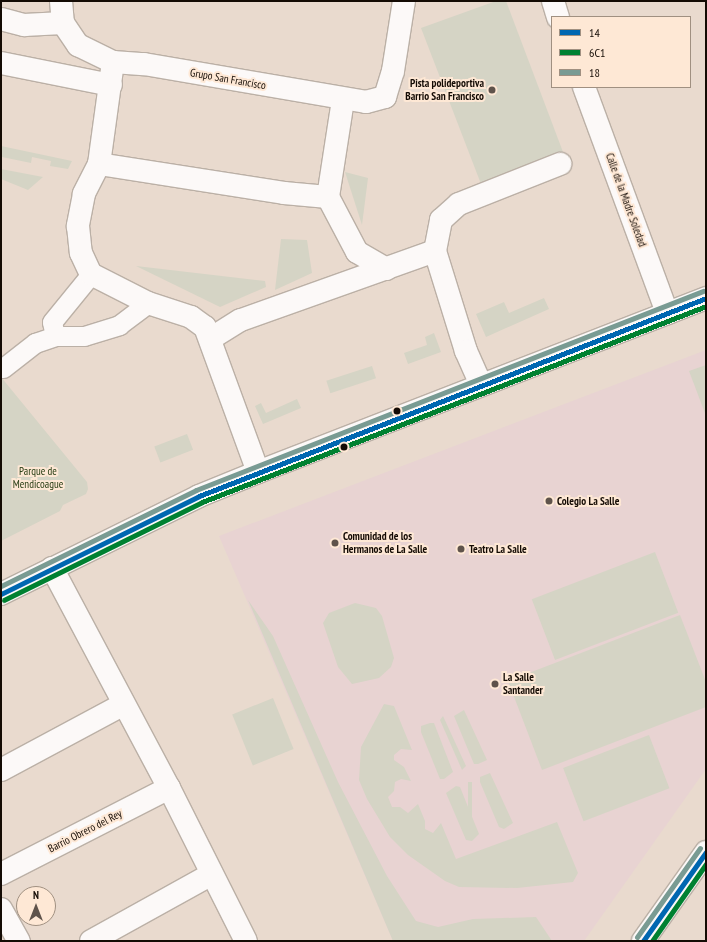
<!DOCTYPE html>
<style>
body{margin:0}
#map{position:relative;width:707px;height:942px;overflow:hidden;background:#e9dace;font-family:"PT Sans Narrow",sans-serif}
div>[style]{position:absolute}
.education>*{inset:0;background:#e8d3d2}
.green>*{inset:0;background:#d5d4c5;transform-origin:0 0}
.roads{filter:drop-shadow(1px 0 #bbb0a6) drop-shadow(-1px 0 #bbb0a6) drop-shadow(0 1px #bbb0a6) drop-shadow(0 -1px #bbb0a6)}
.lane>*{height:19px;margin:-9.5px;padding:0 9.5px;transform-origin:9.5px;border-radius:9.5px;background:#fcf9f8}
.street>*{height:22px;margin:-11px;padding:0 11px;transform-origin:11px;border-radius:11px;background:#fcf9f8}
.secondary>*{height:22px;margin:-11px;padding:0 11px;transform-origin:11px;border-radius:11px;background:#fcf9f8}
.bus-1>*{height:5px;margin:-2.5px;padding:0 2.5px;transform-origin:2.5px;border-radius:2.5px;background:#0067b1}
.bus-2>*{height:5px;margin:-2.5px;padding:0 2.5px;transform-origin:2.5px;border-radius:2.5px;background:#008131}
.bus-3>*{height:5px;margin:-2.5px;padding:0 2.5px;transform-origin:2.5px;border-radius:2.5px;background:#799b93}
.dots>*{width:11px;height:11px;translate:-50% -50%;box-sizing:border-box;border:2px solid #fee8d5;border-radius:50%}
span{translate:-50% -50%;white-space:nowrap;text-align:center;line-height:1.15;-webkit-text-stroke:4px #fee8d5;paint-order:stroke}
.street-label{font-size:11px;color:#140b04}
.poi-label{font-size:11px;color:#140b04;font-weight:700}
.right{translate:-100% -50%;text-align:right}
.left{translate:0 -50%;text-align:left}
.park-label{font-size:11px;color:#263c13}
.frame{position:absolute;inset:0;border:2px solid #140b04;pointer-events:none}
.legend{position:absolute;left:551px;top:16px;width:140px;height:72px;box-sizing:border-box;background:#fee8d5;border:1px solid #a09081;margin:0;padding:5px 7px;list-style:none;font-size:12px;color:#140b04}
.legend li{display:flex;align-items:center;gap:8px;height:20px}
.legend b{width:20px;border:1px solid #a09081}
.north{position:absolute;left:16px;top:886px;width:40px;height:40px;box-sizing:border-box;background:#fee8d5;border:1px solid #a09081;border-radius:50%;rotate:0deg;font-size:11px;font-weight:700;line-height:16px;text-align:center;color:#140b04}
.north::after{content:'';display:block;margin:auto;width:14px;height:18px;background:#5f534b;clip-path:polygon(50% 0,100% 100%,50% 72%,0 100%)}
</style>
<div id="map">
<div class="education">
<div style="clip-path:polygon(706px 350px,706px 769px,584px 941px,393px 941px,219px 536px)"></div>
</div>
<div class="green">
<div style="clip-path:polygon(496px 1px,506px 1px,563px 152px,481px 184px,421px 28px)"></div>
<div style="clip-path:polygon(1px 146px,72px 161px,68px 169px,50px 166px,51px 161px,32px 157px,31px 163px,2px 157px)"></div>
<div style="clip-path:polygon(1px 169px,43px 177px,28px 190px,1px 179px)"></div>
<div style="clip-path:polygon(345px 172px,368px 178px,362px 225px)"></div>
<div style="clip-path:polygon(281px 239px,307px 240px,312px 273px,275px 290px)"></div>
<div style="clip-path:polygon(136px 266px,265px 281px,266px 287px,220px 307px)"></div>
<div style="clip-path:polygon(544px 298px,549px 309px,486px 337px,476px 314px,504px 302px,509px 313px)"></div>
<div style="clip-path:polygon(434px 333px,441px 352px,408px 364px,404px 353px,427px 345px,425px 337px)"></div>
<div style="clip-path:polygon(706px 365px,706px 416px,689px 371px)"></div>
<div style="left:372px;top:366px;width:13px;height:48px;rotate:72deg"></div>
<div style="clip-path:polygon(1px 377px,87px 482px,88px 489px,86px 494px,63px 505px,60px 511px,1px 541px)"></div>
<div style="clip-path:polygon(297px 399px,301px 408px,263px 424px,255px 406px,261px 403px,266px 413px)"></div>
<div style="left:187px;top:434px;width:17px;height:35px;rotate:69deg"></div>
<div style="left:655px;top:552px;width:65px;height:132px;rotate:69deg"></div>
<div style="clip-path:polygon(248px 600px,273px 636px,338px 782px,387px 876px,416px 921px,438px 927px,473px 919px,536px 917px,552px 941px,393px 941px)"></div>
<div style="clip-path:polygon(355px 603px,376px 608px,382px 616px,394px 658px,391px 667px,379px 678px,352px 684px,338px 667px,323px 623px,329px 613px)"></div>
<div style="clip-path:polygon(680px 615px,706px 682px,706px 707px,542px 770px,508px 681px)"></div>
<div style="left:273px;top:698px;width:55px;height:44px;rotate:68deg"></div>
<div style="clip-path:polygon(384px 704px,394px 706px,412px 750px,401px 749px,394px 755px,394px 760px,404px 767px,411px 781px,401px 779px,395px 782px,394px 791px,388px 797px,392px 807px,400px 807px,408px 813px,418px 804px,425px 821px,425px 829px,433px 833px,441px 823px,456px 859px,557px 822px,578px 873px,573px 882px,517px 888px,459px 887px,445px 881px,408px 855px,390px 837px,367px 799px,359px 780px,361px 747px)"></div>
<div style="clip-path:polygon(464px 710px,487px 760px,478px 764px,474px 764px,454px 716px)"></div>
<div style="clip-path:polygon(443px 716px,466px 766px,462px 770px,440px 720px)"></div>
<div style="clip-path:polygon(430px 723px,434px 723px,453px 772px,444px 779px,440px 779px,421px 732px,421px 726px)"></div>
<div style="left:649px;top:735px;width:57px;height:92px;rotate:69deg"></div>
<div style="clip-path:polygon(490px 773px,513px 823px,504px 829px,499px 827px,480px 782px,480px 777px)"></div>
<div style="left:468px;top:782px;width:4px;height:55px"></div>
<div style="clip-path:polygon(456px 786px,460px 787px,479px 834px,472px 841px,466px 840px,446px 793px)"></div>
</div>
<div class="roads">
<div class="lane">
<div style="left:55px;top:336px;width:14px;rotate:-102deg"></div>
<div style="left:52px;top:322px;width:62px;rotate:-50.9deg"></div>
<div style="left:3px;top:368px;width:41px;rotate:-38deg"></div>
<div style="left:35px;top:343px;width:21px;rotate:-19deg"></div>
<div style="left:55px;top:336px;width:29px"></div>
<div style="left:84px;top:336px;width:37px;rotate:-17deg"></div>
<div style="left:119px;top:325px;width:36px;rotate:-37deg"></div>
</div>
<div class="street">
<div style="left:61px;top:1px;width:22px;rotate:85deg"></div>
<div style="left:63px;top:23px;width:27px;rotate:56deg"></div>
<div style="left:78px;top:45px;width:39px;rotate:26deg"></div>
<div style="left:113px;top:62px;width:103px;rotate:97.8deg"></div>
<div style="left:99px;top:164px;width:34px;rotate:117deg"></div>
<div style="left:84px;top:194px;width:33px;rotate:101deg"></div>
<div style="left:78px;top:226px;width:27px;rotate:84deg"></div>
<div style="left:81px;top:253px;width:23px;rotate:65deg"></div>
<div style="left:91px;top:274px;width:64px;rotate:27deg"></div>
<div style="left:148px;top:303px;width:45px;rotate:18deg"></div>
<div style="left:191px;top:317px;width:17px;rotate:36deg"></div>
<div style="left:205px;top:327px;width:154px;rotate:69.9deg"></div>
<div style="left:553px;top:1px;width:17px;rotate:73deg"></div>
<div style="left:1px;top:19px;width:24px;rotate:15deg"></div>
<div style="left:24px;top:25px;width:39px;rotate:-3deg"></div>
<div style="left:113px;top:62px;width:31px;rotate:4deg"></div>
<div style="left:144px;top:64px;width:225px;rotate:9.7deg"></div>
<div style="left:366px;top:102px;width:20px;rotate:-15deg"></div>
<div style="left:385px;top:97px;width:27px;rotate:-73deg"></div>
<div style="left:393px;top:71px;width:71px;rotate:-81.1deg"></div>
<div style="left:1px;top:63px;width:112px;rotate:11.3deg"></div>
<div style="left:584px;top:87px;width:241px;rotate:69.8deg"></div>
<div style="left:343px;top:100px;width:98px;rotate:98.8deg"></div>
<div style="left:328px;top:197px;width:62px;rotate:62.2deg"></div>
<div style="left:357px;top:252px;width:34px;rotate:30deg"></div>
<div style="left:99px;top:164px;width:187px;rotate:8.9deg"></div>
<div style="left:284px;top:193px;width:44px;rotate:5.2deg"></div>
<div style="left:435px;top:251px;width:32px;rotate:-79deg"></div>
<div style="left:441px;top:220px;width:24px;rotate:-42deg"></div>
<div style="left:459px;top:204px;width:109px;rotate:-21.6deg"></div>
<div style="left:210px;top:339px;width:36px;rotate:-32deg"></div>
<div style="left:241px;top:320px;width:206px;rotate:-19.6deg"></div>
<div style="left:435px;top:251px;width:105px;rotate:72.8deg"></div>
<div style="left:466px;top:351px;width:36px;rotate:66deg"></div>
<div style="left:52px;top:568px;width:249px;rotate:62deg"></div>
<div style="left:169px;top:788px;width:171px;rotate:63.3deg"></div>
<div style="left:1px;top:770px;width:137px;rotate:-28.2deg"></div>
<div style="left:1px;top:874px;width:189px;rotate:-27.1deg"></div>
<div style="left:1px;top:909px;width:37px;rotate:61deg"></div>
<div style="left:91px;top:941px;width:138px;rotate:-29deg"></div>
</div>
<div class="secondary">
<div style="left:1px;top:594px;width:221px;rotate:-26.3deg"></div>
<div style="left:199px;top:496px;width:64px;rotate:-22.1deg"></div>
<div style="left:258px;top:472px;width:481px;rotate:-21.2deg"></div>
<div style="left:643px;top:941px;width:109px;rotate:-54.7deg"></div>
</div>
</div>
<div class="bus-1">
<div style="left:1px;top:594px;width:221px;rotate:-26.3deg"></div>
<div style="left:199px;top:496px;width:544px;rotate:-21.33deg"></div>
<div style="left:643px;top:941px;width:109px;rotate:-54.7deg"></div>
</div>
<div class="bus-2">
<div style="left:4px;top:600px;width:221px;rotate:-26.3deg"></div>
<div style="left:202px;top:502px;width:541px;rotate:-21.25deg"></div>
<div style="left:652px;top:941px;width:94px;rotate:-55deg"></div>
</div>
<div class="bus-3">
<div style="left:1px;top:586px;width:217px;rotate:-26.2deg"></div>
<div style="left:196px;top:490px;width:545px;rotate:-21.43deg"></div>
<div style="left:637px;top:937px;width:109px;rotate:-54.7deg"></div>
</div>
<div class="dots">
<div style="left:492px;top:90px;background:#5f534b"></div>
<div style="left:397px;top:411px;background:#140b04"></div>
<div style="left:344px;top:447px;background:#140b04"></div>
<div style="left:549px;top:501px;background:#5f534b"></div>
<div style="left:335px;top:543px;background:#5f534b"></div>
<div style="left:461px;top:549px;background:#5f534b"></div>
<div style="left:495px;top:684px;background:#5f534b"></div>
</div>
<div class="street-label">
<span style="left:228px;top:79px;rotate:10deg">Grupo San Francisco</span>
<span style="left:626px;top:200px;rotate:70deg">Calle de la Madre Soledad</span>
<span style="left:85px;top:831px;rotate:-27deg">Barrio Obrero del Rey</span>
</div>
<div class="poi-label">
<span class="right" style="left:484px;top:90px">Pista polideportiva<br>Barrio San Francisco</span>
<span class="left" style="left:557px;top:501px">Colegio La Salle</span>
<span class="left" style="left:343px;top:543px">Comunidad de los<br>Hermanos de La Salle</span>
<span class="left" style="left:469px;top:549px">Teatro La Salle</span>
<span class="left" style="left:503px;top:684px">La Salle<br>Santander</span>
</div>
<div class="park-label">
<span style="left:38px;top:478px">Parque de<br>Mendicoague</span>
</div>
<div class="frame"></div>
<ul class="legend">
<li><b style="height:5px;background:#0067b1"></b>14</li>
<li><b style="height:5px;background:#008131"></b>6C1</li>
<li><b style="height:5px;background:#799b93"></b>18</li>
</ul>
<div class="north">N</div>
</div>
